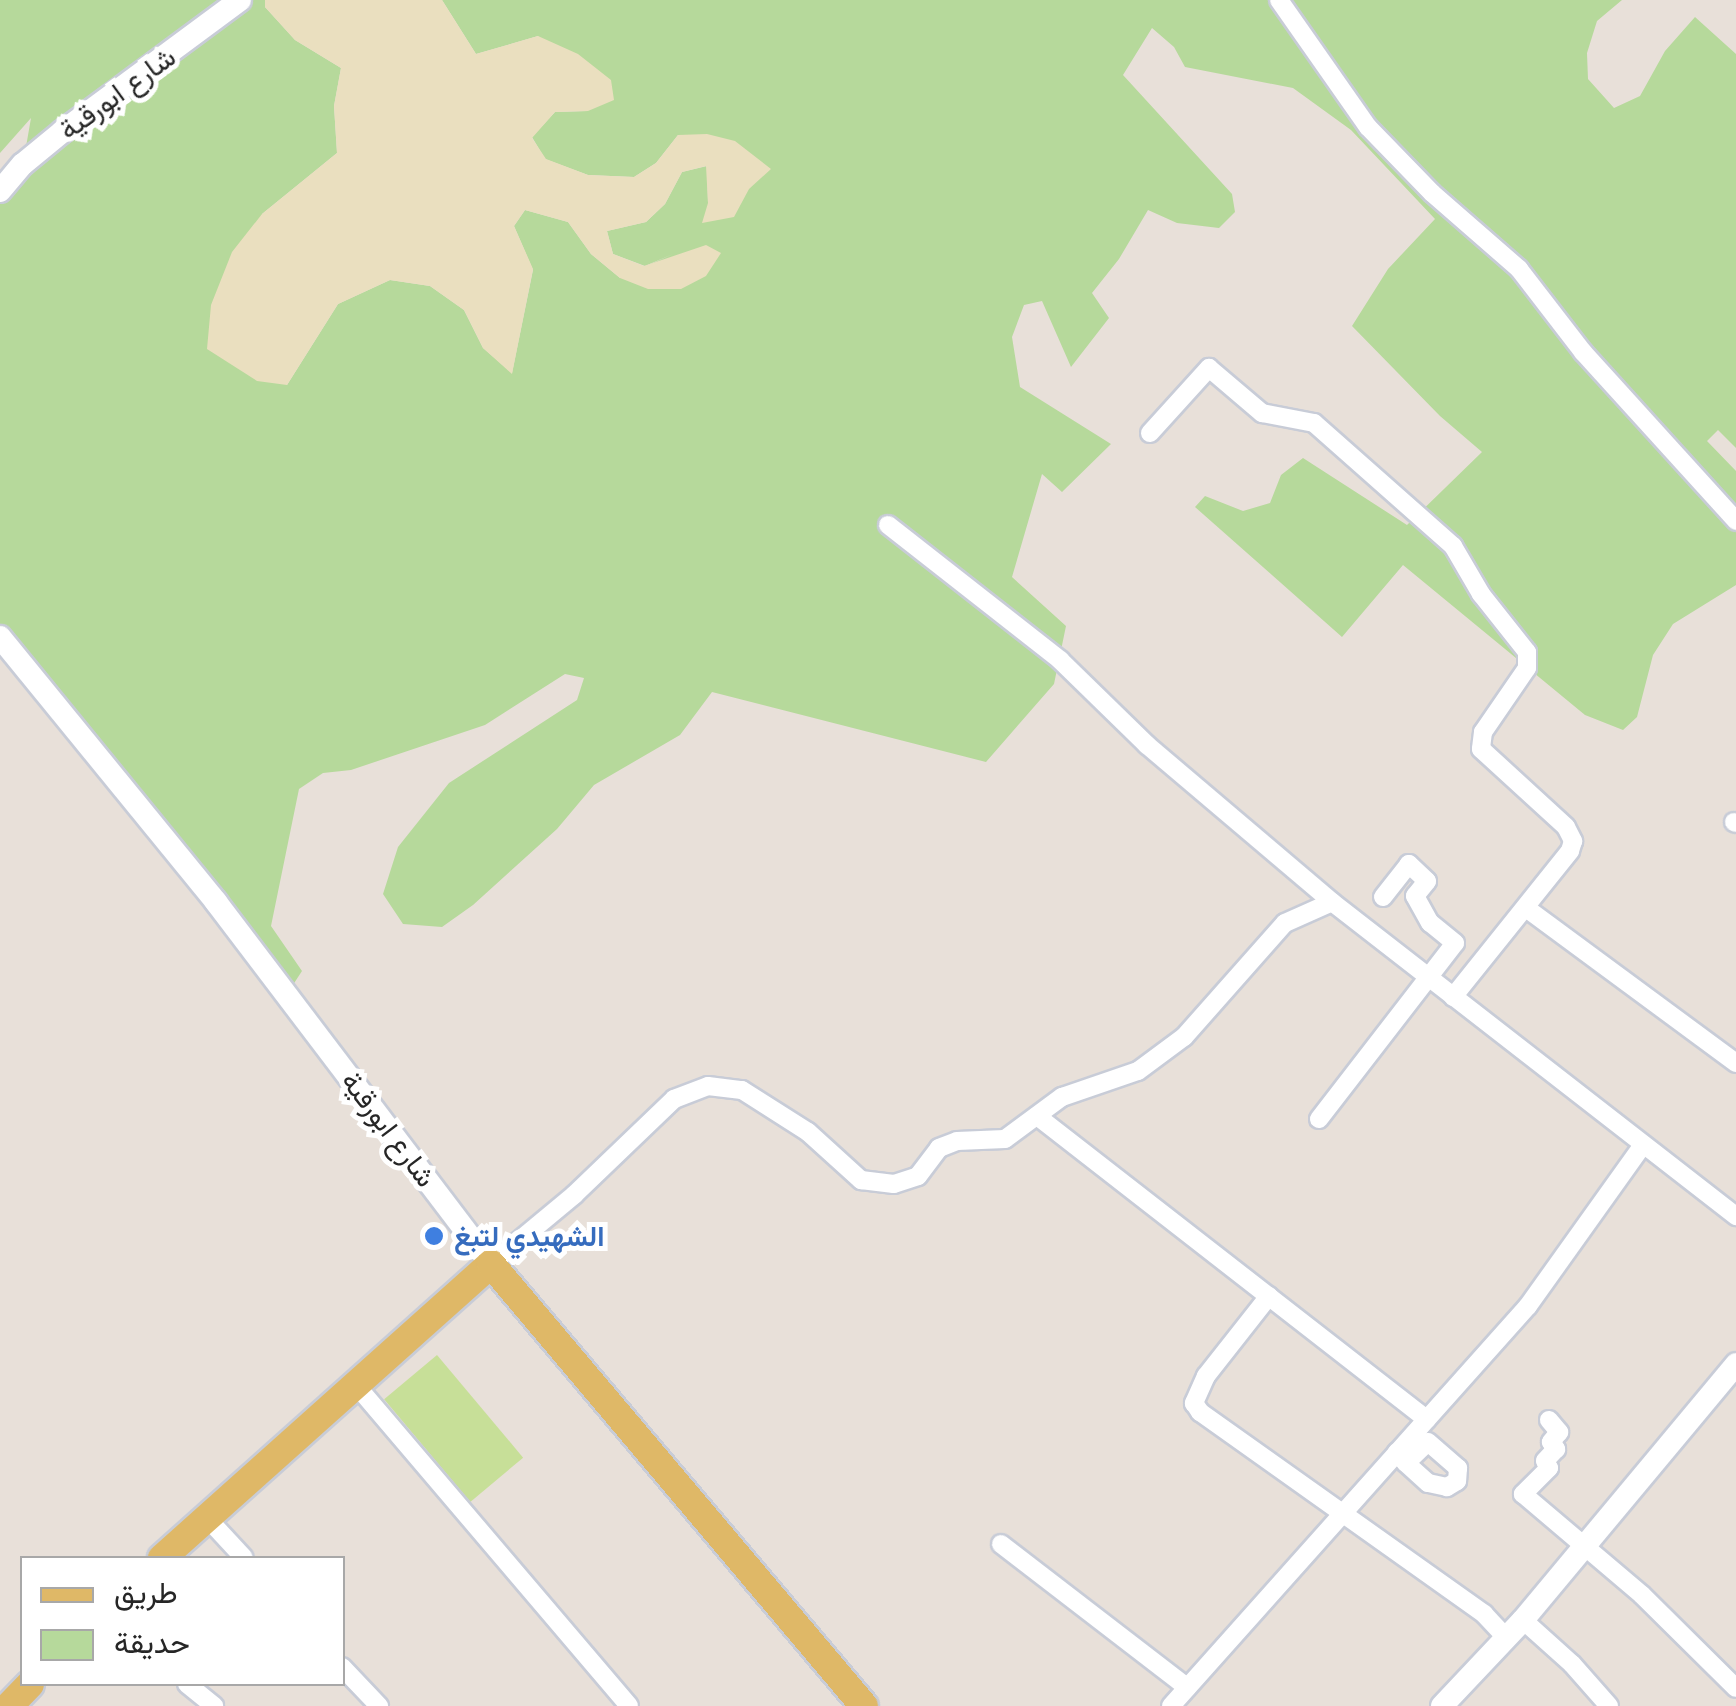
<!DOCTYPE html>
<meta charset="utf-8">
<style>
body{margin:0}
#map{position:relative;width:1736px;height:1706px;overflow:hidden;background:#e8e0d9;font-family:"Public Sans",Vazirmatn,sans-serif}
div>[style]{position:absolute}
.green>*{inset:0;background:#b6d99b}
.sand>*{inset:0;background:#eadfbf}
.pitch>*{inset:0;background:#c7df98;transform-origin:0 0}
.roads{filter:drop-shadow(2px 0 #c8ccd7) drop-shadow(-2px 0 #c8ccd7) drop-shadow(0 2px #c8ccd7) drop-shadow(0 -2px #c8ccd7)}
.minor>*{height:18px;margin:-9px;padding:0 9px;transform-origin:9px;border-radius:9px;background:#fff}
.secondary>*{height:22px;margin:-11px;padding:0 11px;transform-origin:11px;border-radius:11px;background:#fff}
.primary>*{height:28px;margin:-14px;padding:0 14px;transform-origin:14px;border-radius:14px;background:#dfb867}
.dots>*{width:28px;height:28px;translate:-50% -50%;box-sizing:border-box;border:5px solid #fff;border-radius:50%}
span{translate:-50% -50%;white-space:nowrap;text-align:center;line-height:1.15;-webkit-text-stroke:10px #fff;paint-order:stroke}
.street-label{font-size:28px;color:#262626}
.shop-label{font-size:28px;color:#366cbe;font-weight:700}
.left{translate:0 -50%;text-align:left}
.legend{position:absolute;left:20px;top:1556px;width:325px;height:130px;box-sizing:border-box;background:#fff;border:2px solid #a8a8a8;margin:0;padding:12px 18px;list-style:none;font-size:30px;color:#262626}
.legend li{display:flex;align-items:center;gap:20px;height:50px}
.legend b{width:50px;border:2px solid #a8a8a8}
</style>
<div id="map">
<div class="green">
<div style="clip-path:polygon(0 0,265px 0,265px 7px,295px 40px,341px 68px,334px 106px,337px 153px,262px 214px,287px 385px,338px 304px,390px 280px,430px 286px,464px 310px,483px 348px,512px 373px,533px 270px,514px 226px,525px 210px,568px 222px,591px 254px,620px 278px,673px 254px,645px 266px,613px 254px,607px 231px,646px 222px,665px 204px,682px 172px,707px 166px,708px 203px,749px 189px,678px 135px,656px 163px,634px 177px,588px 175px,545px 159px,532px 137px,555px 112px,588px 111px,538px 36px,476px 54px,442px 0,1622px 0,1597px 21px,1587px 53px,1588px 79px,1614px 108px,1640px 96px,1665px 51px,1695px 17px,1736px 54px,1736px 448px,1718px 430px,1707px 441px,1736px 471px,1736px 585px,1673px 624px,1653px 655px,1637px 717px,1623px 730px,1585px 715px,1403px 565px,1342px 637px,1195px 507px,1205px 496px,1243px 511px,1270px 503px,1281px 475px,1303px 458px,1407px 525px,1482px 452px,1440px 416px,1352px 326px,1388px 269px,1435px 219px,1351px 130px,1293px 88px,1185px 67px,1174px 47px,1152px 28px,1123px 75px,1232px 194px,1235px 212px,1219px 228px,1177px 223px,1148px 210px,1119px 259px,1092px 293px,1109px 318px,1071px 367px,1042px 301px,1024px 305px,1012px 337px,1020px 387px,1111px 444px,1062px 492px,1042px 474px,1012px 577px,1066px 626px,1054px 684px,986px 762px,712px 692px,680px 735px,594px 785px,557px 829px,473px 905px,442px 927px,403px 924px,383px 894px,398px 847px,449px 783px,577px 700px,584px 678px,565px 674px,485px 725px,351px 770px,323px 773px,299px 789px,271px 926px,302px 971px,287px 994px,0 637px,0 191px,23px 164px,31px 118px,0 153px)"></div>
</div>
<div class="sand">
<div style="clip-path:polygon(265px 0,442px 0,476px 54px,538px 36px,578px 54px,611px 80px,614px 100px,588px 111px,555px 112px,532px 138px,546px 159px,588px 175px,634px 177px,656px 163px,678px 135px,707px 134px,735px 141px,771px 169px,749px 189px,734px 217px,702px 223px,708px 203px,706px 166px,682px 172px,665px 204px,646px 222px,607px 231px,613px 254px,644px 266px,706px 245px,721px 253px,706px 276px,681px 289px,648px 289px,620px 278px,591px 254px,568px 222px,525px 210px,514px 226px,533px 269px,512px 374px,483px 348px,464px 310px,430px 286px,390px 280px,338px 304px,287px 385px,257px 381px,207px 349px,211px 305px,232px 252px,262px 214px,337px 153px,334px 106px,341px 68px,295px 40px,265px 7px)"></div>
</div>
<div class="pitch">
<div style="left:437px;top:1355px;width:134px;height:69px;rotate:50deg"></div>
</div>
<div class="roads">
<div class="minor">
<div style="left:1279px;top:0;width:155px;rotate:55deg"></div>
<div style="left:1368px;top:127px;width:92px;rotate:45.9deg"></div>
<div style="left:1432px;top:193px;width:116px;rotate:41.1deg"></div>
<div style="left:1519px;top:269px;width:105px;rotate:52.4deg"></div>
<div style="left:1583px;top:352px;width:228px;rotate:47.8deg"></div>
<div style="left:1150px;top:433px;width:88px;rotate:-47.8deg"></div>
<div style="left:1209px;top:368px;width:70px;rotate:40.3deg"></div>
<div style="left:1262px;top:413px;width:53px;rotate:10.9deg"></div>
<div style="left:1314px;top:423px;width:186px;rotate:41.5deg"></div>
<div style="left:1453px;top:546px;width:56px;rotate:59.7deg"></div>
<div style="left:1481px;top:594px;width:74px;rotate:51.6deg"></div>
<div style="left:1527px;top:652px;width:16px;rotate:90deg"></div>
<div style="left:1527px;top:668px;width:78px;rotate:124.5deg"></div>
<div style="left:1483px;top:732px;width:17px;rotate:97deg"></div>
<div style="left:1481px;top:749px;width:115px;rotate:42.5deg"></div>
<div style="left:1566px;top:827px;width:16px;rotate:63deg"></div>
<div style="left:1573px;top:841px;width:10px;rotate:107deg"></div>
<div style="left:1570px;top:851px;width:187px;rotate:128.7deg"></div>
<div style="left:888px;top:525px;width:219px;rotate:38.1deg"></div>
<div style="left:1060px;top:660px;width:122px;rotate:44.3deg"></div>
<div style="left:1147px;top:745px;width:243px;rotate:40.3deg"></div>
<div style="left:1332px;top:902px;width:512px;rotate:37.86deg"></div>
<div style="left:1734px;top:822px;width:2px;rotate:27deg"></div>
<div style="left:1526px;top:908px;width:261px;rotate:36.4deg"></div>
<div style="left:1037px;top:1116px;width:494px;rotate:37.9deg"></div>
<div style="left:1319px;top:1119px;width:222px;rotate:-52.3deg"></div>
<div style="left:1455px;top:943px;width:32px;rotate:-141deg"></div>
<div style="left:1430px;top:923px;width:31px;rotate:-119deg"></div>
<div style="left:1415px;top:896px;width:19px;rotate:-51deg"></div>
<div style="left:1427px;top:881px;width:25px;rotate:-137deg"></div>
<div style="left:1409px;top:864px;width:42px;rotate:128.2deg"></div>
<div style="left:491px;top:1264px;width:108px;rotate:-39.7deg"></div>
<div style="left:574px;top:1195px;width:139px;rotate:-43.8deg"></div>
<div style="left:674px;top:1099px;width:36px;rotate:-21deg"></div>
<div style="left:708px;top:1086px;width:34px;rotate:7deg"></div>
<div style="left:742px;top:1090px;width:78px;rotate:32.5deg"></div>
<div style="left:808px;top:1132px;width:72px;rotate:42.2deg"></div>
<div style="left:861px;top:1180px;width:33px;rotate:7deg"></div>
<div style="left:894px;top:1184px;width:25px;rotate:-18deg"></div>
<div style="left:918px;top:1176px;width:35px;rotate:-53deg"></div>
<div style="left:939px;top:1148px;width:19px;rotate:-21deg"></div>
<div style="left:957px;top:1141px;width:48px;rotate:-2.4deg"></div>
<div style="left:1005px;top:1139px;width:71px;rotate:-36.4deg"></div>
<div style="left:1062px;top:1097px;width:80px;rotate:-18.9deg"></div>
<div style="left:1138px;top:1071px;width:57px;rotate:-36.5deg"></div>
<div style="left:1184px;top:1037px;width:152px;rotate:-48.5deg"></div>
<div style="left:1285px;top:923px;width:51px;rotate:-24.1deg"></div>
<div style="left:1269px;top:1296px;width:102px;rotate:128.2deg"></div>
<div style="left:1206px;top:1376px;width:30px;rotate:114deg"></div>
<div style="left:1194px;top:1403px;width:11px;rotate:56deg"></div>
<div style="left:1200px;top:1412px;width:349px;rotate:35.4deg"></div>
<div style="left:1484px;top:1614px;width:33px;rotate:47deg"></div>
<div style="left:356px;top:1385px;width:421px;rotate:49.6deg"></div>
<div style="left:1549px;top:1420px;width:16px;rotate:50deg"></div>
<div style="left:1559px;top:1432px;width:13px;rotate:129deg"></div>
<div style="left:1551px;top:1442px;width:9px;rotate:54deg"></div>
<div style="left:1556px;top:1449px;width:16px;rotate:133deg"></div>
<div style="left:1545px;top:1461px;width:8px;rotate:60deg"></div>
<div style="left:1549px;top:1468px;width:37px;rotate:135deg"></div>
<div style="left:1523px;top:1494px;width:156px;rotate:40.3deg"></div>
<div style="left:1642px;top:1595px;width:132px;rotate:44.7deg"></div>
<div style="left:1397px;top:1452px;width:14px;rotate:51deg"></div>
<div style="left:1406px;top:1463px;width:30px;rotate:-44deg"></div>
<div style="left:1428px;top:1442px;width:40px;rotate:41deg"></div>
<div style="left:1458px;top:1468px;width:13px;rotate:94deg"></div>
<div style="left:1457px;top:1481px;width:12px;rotate:149deg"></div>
<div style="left:1447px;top:1487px;width:19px;rotate:-168deg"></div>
<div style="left:1428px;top:1483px;width:30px;rotate:-138deg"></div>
<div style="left:207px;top:1518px;width:54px;rotate:47.2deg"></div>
<div style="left:1001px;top:1544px;width:235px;rotate:37.6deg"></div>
<div style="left:1523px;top:1620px;width:66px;rotate:41.9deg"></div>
<div style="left:1572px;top:1664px;width:56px;rotate:48.6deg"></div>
<div style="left:342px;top:1667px;width:54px;rotate:46.5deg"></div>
<div style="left:187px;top:1684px;width:35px;rotate:39deg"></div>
<div style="left:1171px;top:1706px;width:536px;rotate:-48.25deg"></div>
<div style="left:1528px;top:1306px;width:196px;rotate:-54.5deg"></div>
</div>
<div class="secondary">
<div style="left:0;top:191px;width:35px;rotate:-50deg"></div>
<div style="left:23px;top:164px;width:52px;rotate:-39.5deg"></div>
<div style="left:63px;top:131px;width:220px;rotate:-36.5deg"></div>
<div style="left:0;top:637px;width:342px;rotate:50.8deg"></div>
<div style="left:216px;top:902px;width:455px;rotate:52.8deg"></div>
<div style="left:1442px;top:1706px;width:118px;rotate:-46.7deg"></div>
<div style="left:1523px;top:1620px;width:333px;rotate:-50.2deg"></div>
</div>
<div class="primary">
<div style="left:162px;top:1558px;width:441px;rotate:-41.8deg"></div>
<div style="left:491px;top:1264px;width:578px;rotate:49.84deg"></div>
<div style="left:9px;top:1706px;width:30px;rotate:-46deg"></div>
</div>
</div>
<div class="dots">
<div style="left:434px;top:1236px;background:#3f7fe0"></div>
</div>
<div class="street-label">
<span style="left:117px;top:93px;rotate:-36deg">شارع ابورقية</span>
<span style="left:389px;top:1129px;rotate:53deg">شارع ابورقية</span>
</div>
<div class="shop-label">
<span class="left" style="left:454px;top:1236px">الشهيدي لتبغ</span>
</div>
<ul class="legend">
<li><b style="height:12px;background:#dfb867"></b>طريق</li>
<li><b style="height:28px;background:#b6d99b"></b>حديقة</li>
</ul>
</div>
